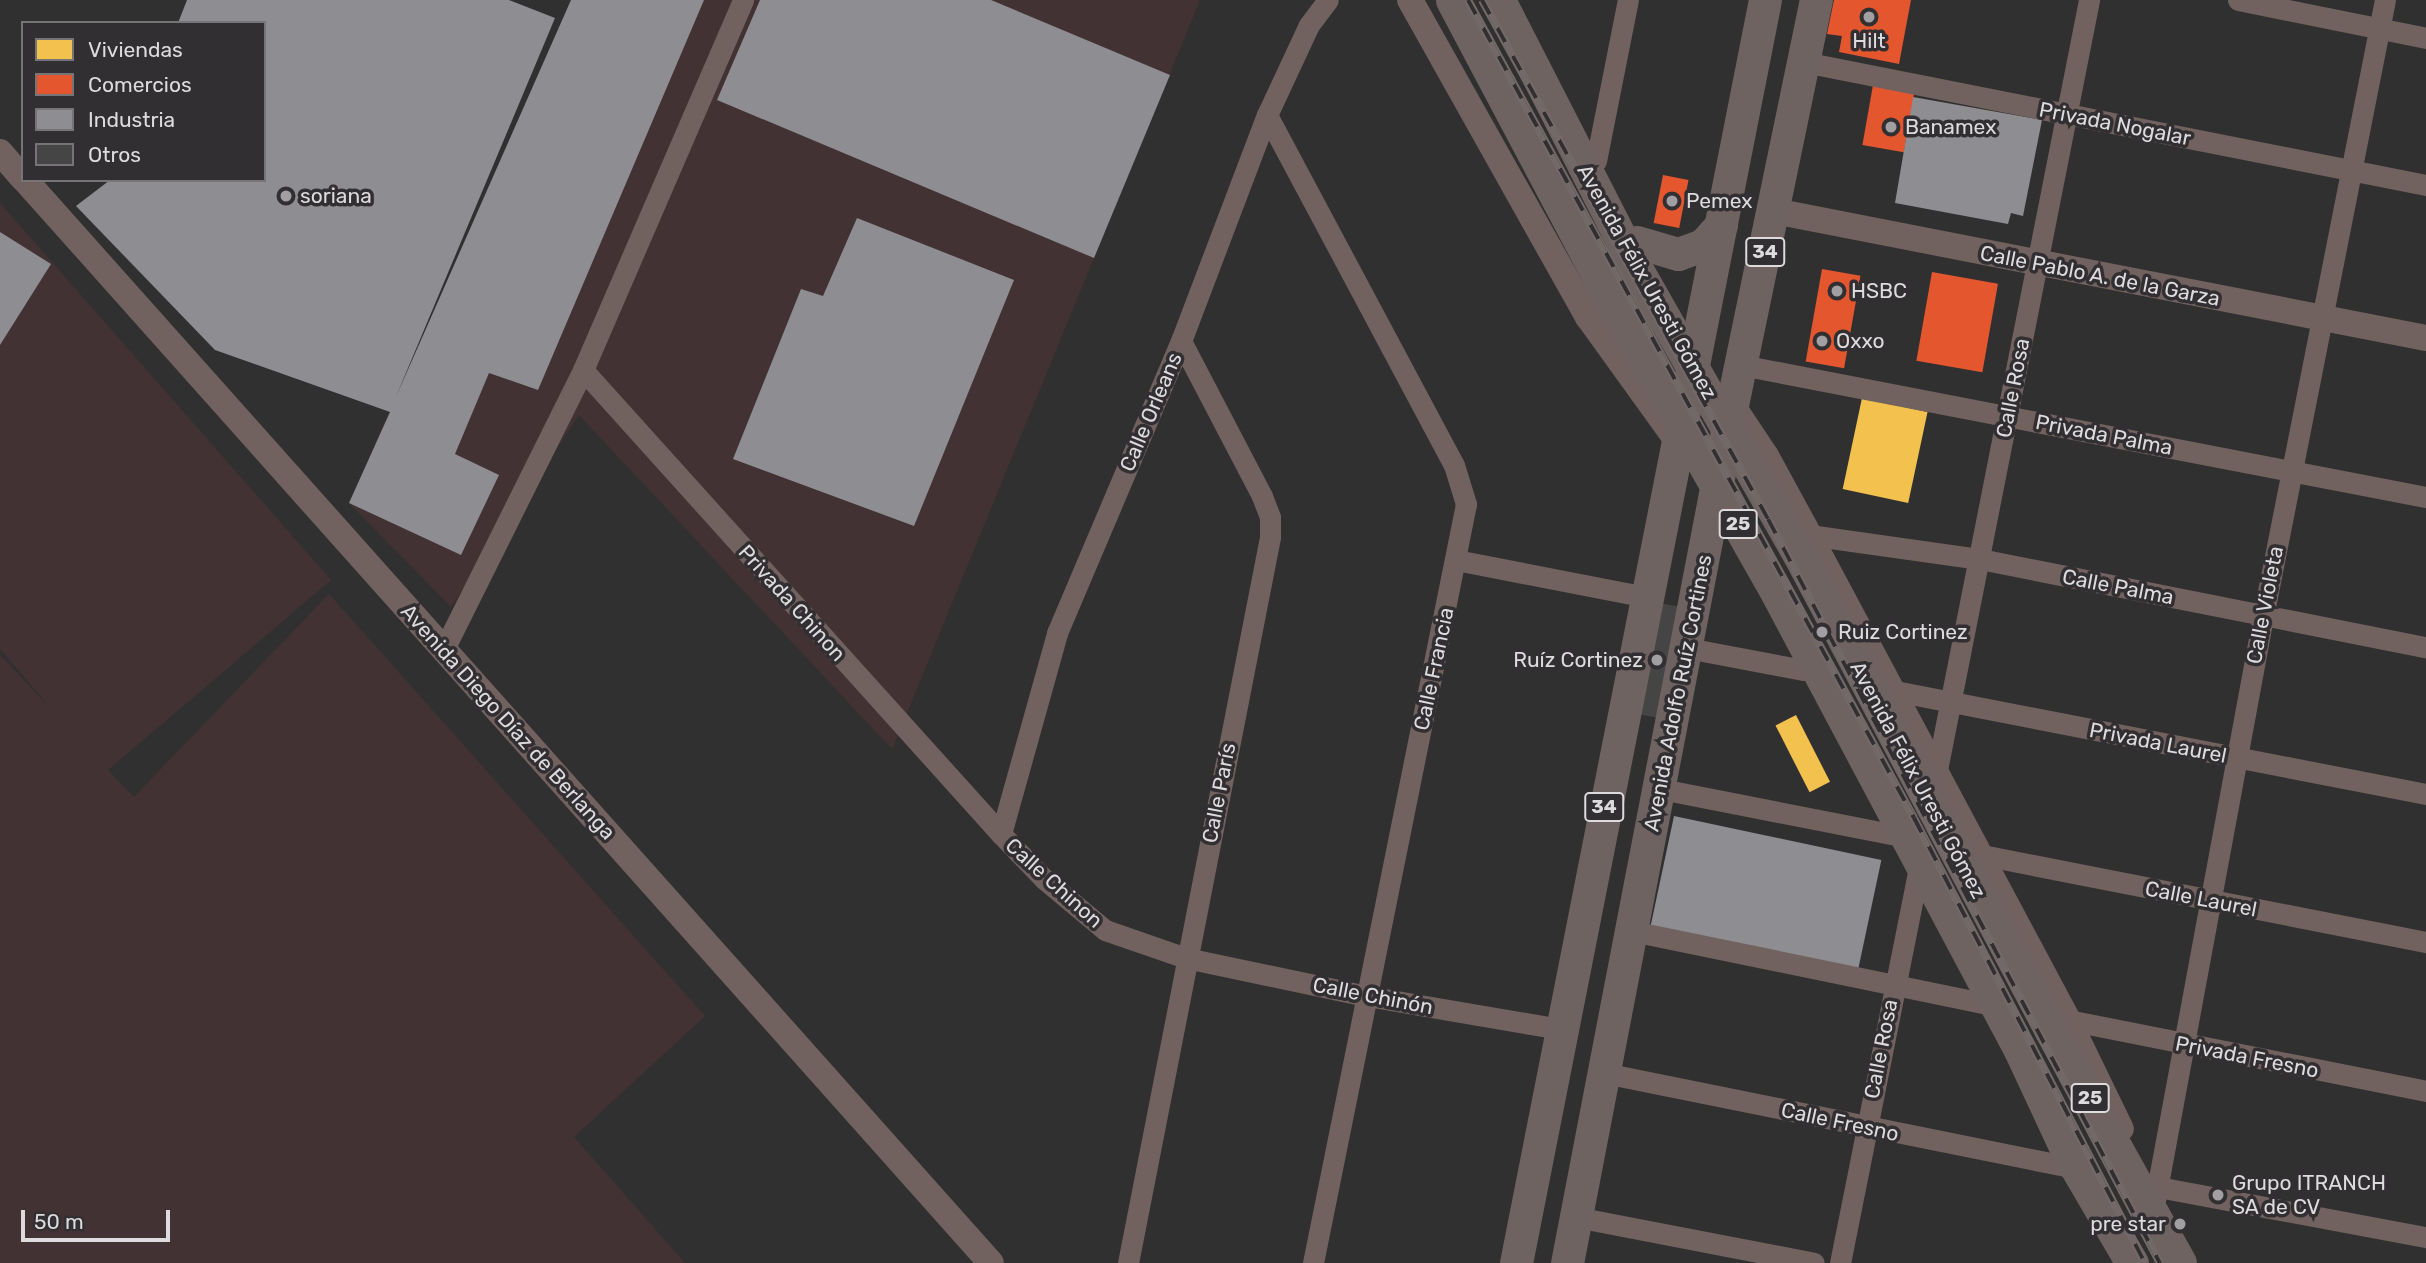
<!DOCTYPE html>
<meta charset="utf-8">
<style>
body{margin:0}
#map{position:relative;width:2426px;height:1263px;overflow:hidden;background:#313031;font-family:Rubik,sans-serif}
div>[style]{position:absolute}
.industrial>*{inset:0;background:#433234}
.homes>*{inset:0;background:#f2c14e;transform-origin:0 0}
.shops>*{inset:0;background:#e4572e;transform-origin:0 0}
.industry>*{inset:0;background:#8d8d92;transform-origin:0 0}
.building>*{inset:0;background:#464546;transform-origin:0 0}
.minor>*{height:21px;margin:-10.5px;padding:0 10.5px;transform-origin:10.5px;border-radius:10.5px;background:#72625f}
.tertiary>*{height:26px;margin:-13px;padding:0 13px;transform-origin:13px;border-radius:13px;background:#72625f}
.primary>*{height:33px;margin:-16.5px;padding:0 16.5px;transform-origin:16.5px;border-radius:16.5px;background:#6f6361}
.rail>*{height:8px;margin-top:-4px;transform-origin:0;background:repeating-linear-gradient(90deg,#322f32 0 16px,#726968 0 32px);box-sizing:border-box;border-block:2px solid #726968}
.dots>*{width:19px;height:19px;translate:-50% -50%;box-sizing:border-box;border:4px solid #322f32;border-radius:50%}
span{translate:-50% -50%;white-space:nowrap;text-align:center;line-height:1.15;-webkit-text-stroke:7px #322f32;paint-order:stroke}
.shield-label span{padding:2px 5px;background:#322f32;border:2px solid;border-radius:5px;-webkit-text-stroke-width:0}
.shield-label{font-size:19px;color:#dddbdd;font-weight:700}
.poi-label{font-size:21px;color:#dddbdd}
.left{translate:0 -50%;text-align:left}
.right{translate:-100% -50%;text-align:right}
.street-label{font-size:21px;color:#dddbdd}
.legend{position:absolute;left:21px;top:21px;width:245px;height:161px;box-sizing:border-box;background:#322f32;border:2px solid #767476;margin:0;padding:9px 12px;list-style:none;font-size:21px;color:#dddbdd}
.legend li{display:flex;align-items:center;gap:14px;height:35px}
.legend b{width:35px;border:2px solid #767476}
.scale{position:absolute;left:21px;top:1210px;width:149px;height:32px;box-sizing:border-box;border:4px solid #dddbdd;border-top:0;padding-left:9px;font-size:21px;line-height:24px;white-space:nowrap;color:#dddbdd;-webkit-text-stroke:5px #322f32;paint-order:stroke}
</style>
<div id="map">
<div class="industrial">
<div style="clip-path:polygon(571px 0,1200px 0,892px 749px,579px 415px,451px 607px,349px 503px)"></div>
<div style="clip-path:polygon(0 203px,331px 580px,108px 770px,134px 797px,329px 594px,705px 1016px,574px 1137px,685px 1263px,0 1263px,0 655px,55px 713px,0 649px)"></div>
</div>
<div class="homes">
<div style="left:1862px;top:398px;width:67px;height:93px;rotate:12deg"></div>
<div style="left:1796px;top:715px;width:75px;height:23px;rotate:63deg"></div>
</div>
<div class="shops">
<div style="clip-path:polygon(1834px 0,1911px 0,1899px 64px,1839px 52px,1842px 36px,1827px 34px)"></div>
<div style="left:1873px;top:85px;width:42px;height:61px;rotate:10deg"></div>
<div style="left:1663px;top:175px;width:26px;height:49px;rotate:11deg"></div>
<div style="left:1822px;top:269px;width:39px;height:94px;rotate:10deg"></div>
<div style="left:1932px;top:272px;width:67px;height:90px;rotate:10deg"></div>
</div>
<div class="industry">
<div style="clip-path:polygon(187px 0,509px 0,555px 18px,395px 399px,571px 0,704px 0,538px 390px,489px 373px,455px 454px,499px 475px,461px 555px,349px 503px,390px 412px,215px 350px,76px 206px,110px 180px,264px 180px,264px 23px,178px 23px)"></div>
<div style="clip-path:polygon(760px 0,991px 0,1170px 75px,1094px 258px,717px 100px)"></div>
<div style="clip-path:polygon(1913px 97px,2042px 120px,2023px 216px,2011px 213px,2008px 224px,1895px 203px)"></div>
<div style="clip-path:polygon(857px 218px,1014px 280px,914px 526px,733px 459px,801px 289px,823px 296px)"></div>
<div style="clip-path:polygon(0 232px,51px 264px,0 345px)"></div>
<div style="left:1674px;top:816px;width:212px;height:112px;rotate:12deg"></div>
</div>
<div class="building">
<div style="left:1653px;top:602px;width:28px;height:113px;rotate:10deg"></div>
</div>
<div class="minor">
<div style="left:2238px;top:0;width:192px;rotate:11.4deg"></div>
<div style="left:1804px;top:62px;width:634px;rotate:11.19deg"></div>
<div style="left:1267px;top:115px;width:397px;rotate:61.9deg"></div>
<div style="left:1454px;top:465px;width:41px;rotate:72.9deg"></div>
<div style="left:1466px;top:504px;width:774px;rotate:101.4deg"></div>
<div style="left:1596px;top:161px;width:164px;rotate:-78.8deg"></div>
<div style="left:1741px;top:365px;width:698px;rotate:10.91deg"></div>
<div style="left:583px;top:370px;width:625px;rotate:47.99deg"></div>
<div style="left:1001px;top:834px;width:62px;rotate:46.3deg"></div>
<div style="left:1044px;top:879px;width:80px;rotate:39.9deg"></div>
<div style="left:1105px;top:930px;width:86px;rotate:19.1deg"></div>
<div style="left:1186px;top:958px;width:185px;rotate:11.9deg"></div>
<div style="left:1367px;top:996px;width:196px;rotate:9.7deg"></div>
<div style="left:1809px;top:535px;width:173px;rotate:8deg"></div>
<div style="left:1980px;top:559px;width:455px;rotate:11.2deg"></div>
<div style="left:1456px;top:560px;width:194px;rotate:11deg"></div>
<div style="left:1687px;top:648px;width:118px;rotate:10.7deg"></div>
<div style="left:444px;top:649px;width:312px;rotate:-63.5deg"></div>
<div style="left:583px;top:370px;width:403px;rotate:-66.6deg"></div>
<div style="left:1890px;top:690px;width:546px;rotate:10.98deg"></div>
<div style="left:1936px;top:775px;width:790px;rotate:-78.83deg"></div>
<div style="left:1661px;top:789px;width:238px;rotate:11.1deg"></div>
<div style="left:1001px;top:834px;width:209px;rotate:-74.4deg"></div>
<div style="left:1057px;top:633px;width:317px;rotate:-67deg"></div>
<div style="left:1181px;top:341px;width:242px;rotate:-69.2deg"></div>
<div style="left:1267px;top:115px;width:99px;rotate:-65deg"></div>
<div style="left:1309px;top:25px;width:31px;rotate:-53deg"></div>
<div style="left:1977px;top:854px;width:458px;rotate:11.1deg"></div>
<div style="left:1632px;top:931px;width:359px;rotate:11.6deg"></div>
<div style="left:2068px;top:1020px;width:365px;rotate:11.2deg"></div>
<div style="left:1604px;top:1073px;width:481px;rotate:11.4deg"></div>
<div style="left:2158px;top:1187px;width:273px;rotate:10.6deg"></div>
<div style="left:2153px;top:1211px;width:604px;rotate:-79.51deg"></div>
<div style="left:2263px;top:617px;width:629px;rotate:-78.82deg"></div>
<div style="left:1576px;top:1217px;width:242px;rotate:10.9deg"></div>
<div style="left:1128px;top:1263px;width:740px;rotate:-78.93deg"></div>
<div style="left:1270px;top:537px;width:20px;rotate:-90deg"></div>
<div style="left:1270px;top:517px;width:22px;rotate:-111deg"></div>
<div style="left:1262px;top:496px;width:175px;rotate:-117.6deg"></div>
<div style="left:1840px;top:1263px;width:395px;rotate:-78.7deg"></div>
</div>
<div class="tertiary">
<div style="left:1410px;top:0;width:364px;rotate:60.7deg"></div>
<div style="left:1588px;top:317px;width:145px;rotate:54.2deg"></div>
<div style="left:0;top:152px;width:35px;rotate:49deg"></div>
<div style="left:25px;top:180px;width:1451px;rotate:48.27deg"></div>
<div style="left:1774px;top:211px;width:664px;rotate:11.02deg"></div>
<div style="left:1726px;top:396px;width:72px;rotate:56.3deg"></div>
<div style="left:1766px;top:456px;width:90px;rotate:61.4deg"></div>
<div style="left:1809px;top:535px;width:550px;rotate:61.9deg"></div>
<div style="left:2068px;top:1020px;width:121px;rotate:64.1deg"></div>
</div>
<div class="primary">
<div style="left:1452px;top:0;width:340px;rotate:62.1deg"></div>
<div style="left:1611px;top:300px;width:326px;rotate:60.5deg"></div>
<div style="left:1772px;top:584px;width:528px;rotate:61.98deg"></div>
<div style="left:2020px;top:1050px;width:118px;rotate:65deg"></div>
<div style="left:2070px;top:1157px;width:123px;rotate:59.7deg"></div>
<div style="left:1499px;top:0;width:309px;rotate:62.9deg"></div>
<div style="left:1640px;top:275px;width:335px;rotate:60.4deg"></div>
<div style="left:1805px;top:566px;width:526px;rotate:62.12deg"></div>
<div style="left:2051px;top:1031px;width:265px;rotate:60.9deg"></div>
<div style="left:1637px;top:242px;width:43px;rotate:16.3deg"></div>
<div style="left:1678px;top:254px;width:27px;rotate:-20deg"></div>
<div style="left:1703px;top:245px;width:27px;rotate:-48deg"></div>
<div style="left:1516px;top:1263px;width:1287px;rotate:-78.85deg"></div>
<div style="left:1567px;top:1263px;width:874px;rotate:-79.11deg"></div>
<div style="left:1732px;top:405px;width:414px;rotate:-78.3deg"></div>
</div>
<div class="rail">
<div style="left:1468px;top:0;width:932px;rotate:61.4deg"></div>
<div style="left:1914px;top:818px;width:501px;rotate:62.57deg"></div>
<div style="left:1482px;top:0;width:593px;rotate:61.14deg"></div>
<div style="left:1768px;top:519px;width:841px;rotate:62.22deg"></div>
</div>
<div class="dots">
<div style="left:1869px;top:17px;background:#a19fa1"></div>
<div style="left:1891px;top:127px;background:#a19fa1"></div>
<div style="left:286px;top:196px;background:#a19fa1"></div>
<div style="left:1672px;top:201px;background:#a19fa1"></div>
<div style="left:1837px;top:291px;background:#a19fa1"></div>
<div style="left:1822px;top:341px;background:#a19fa1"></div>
<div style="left:1822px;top:632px;background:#a19fa1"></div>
<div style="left:1657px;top:660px;background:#a19fa1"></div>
<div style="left:2218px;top:1195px;background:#a19fa1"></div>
<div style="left:2180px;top:1224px;background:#a19fa1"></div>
</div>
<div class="shield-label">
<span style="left:1765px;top:252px">34</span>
<span style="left:1738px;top:524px">25</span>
<span style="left:1604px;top:807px">34</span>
<span style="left:2090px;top:1098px">25</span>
</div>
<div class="poi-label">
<span style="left:1869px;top:41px">Hilt</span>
<span class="left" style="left:1905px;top:127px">Banamex</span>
<span class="left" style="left:300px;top:196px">soriana</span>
<span class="left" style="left:1686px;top:201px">Pemex</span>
<span class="left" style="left:1851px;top:291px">HSBC</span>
<span class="left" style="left:1836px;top:341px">Oxxo</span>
<span class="left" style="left:1838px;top:632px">Ruiz Cortinez</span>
<span class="right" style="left:1643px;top:660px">Ruíz Cortinez</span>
<span class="left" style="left:2232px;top:1195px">Grupo ITRANCH<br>SA de CV</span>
<span class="right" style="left:2166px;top:1224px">pre star</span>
</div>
<div class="street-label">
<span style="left:2115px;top:124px;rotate:11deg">Privada Nogalar</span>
<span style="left:2100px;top:276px;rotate:11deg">Calle Pablo A. de la Garza</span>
<span style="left:1647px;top:282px;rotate:61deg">Avenida Félix Uresti Gómez</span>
<span style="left:2013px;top:388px;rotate:-79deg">Calle Rosa</span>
<span style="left:1151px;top:412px;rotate:-67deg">Calle Orleans</span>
<span style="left:2104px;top:435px;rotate:11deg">Privada Palma</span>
<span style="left:2118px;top:587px;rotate:11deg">Calle Palma</span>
<span style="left:792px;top:603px;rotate:48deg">Privada Chinon</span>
<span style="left:2265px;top:605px;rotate:-79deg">Calle Violeta</span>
<span style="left:1434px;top:669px;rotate:-78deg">Calle Francia</span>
<span style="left:1678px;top:693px;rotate:-79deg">Avenida Adolfo Ruíz Cortines</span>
<span style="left:508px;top:722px;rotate:48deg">Avenida Diego Díaz de Berlanga</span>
<span style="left:2158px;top:743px;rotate:11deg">Privada Laurel</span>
<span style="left:1918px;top:780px;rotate:62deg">Avenida Félix Uresti Gómez</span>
<span style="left:1219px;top:793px;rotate:-79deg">Calle París</span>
<span style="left:1054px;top:883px;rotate:42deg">Calle Chinon</span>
<span style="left:2201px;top:899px;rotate:11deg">Calle Laurel</span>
<span style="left:1373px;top:996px;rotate:11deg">Calle Chinón</span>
<span style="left:1881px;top:1049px;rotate:-79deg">Calle Rosa</span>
<span style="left:2247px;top:1057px;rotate:11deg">Privada Fresno</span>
<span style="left:1840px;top:1122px;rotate:12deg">Calle Fresno</span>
</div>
<ul class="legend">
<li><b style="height:19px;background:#f2c14e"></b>Viviendas</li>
<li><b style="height:19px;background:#e4572e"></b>Comercios</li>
<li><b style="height:19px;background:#8d8d92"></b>Industria</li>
<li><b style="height:19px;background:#464546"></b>Otros</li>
</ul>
<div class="scale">50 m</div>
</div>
